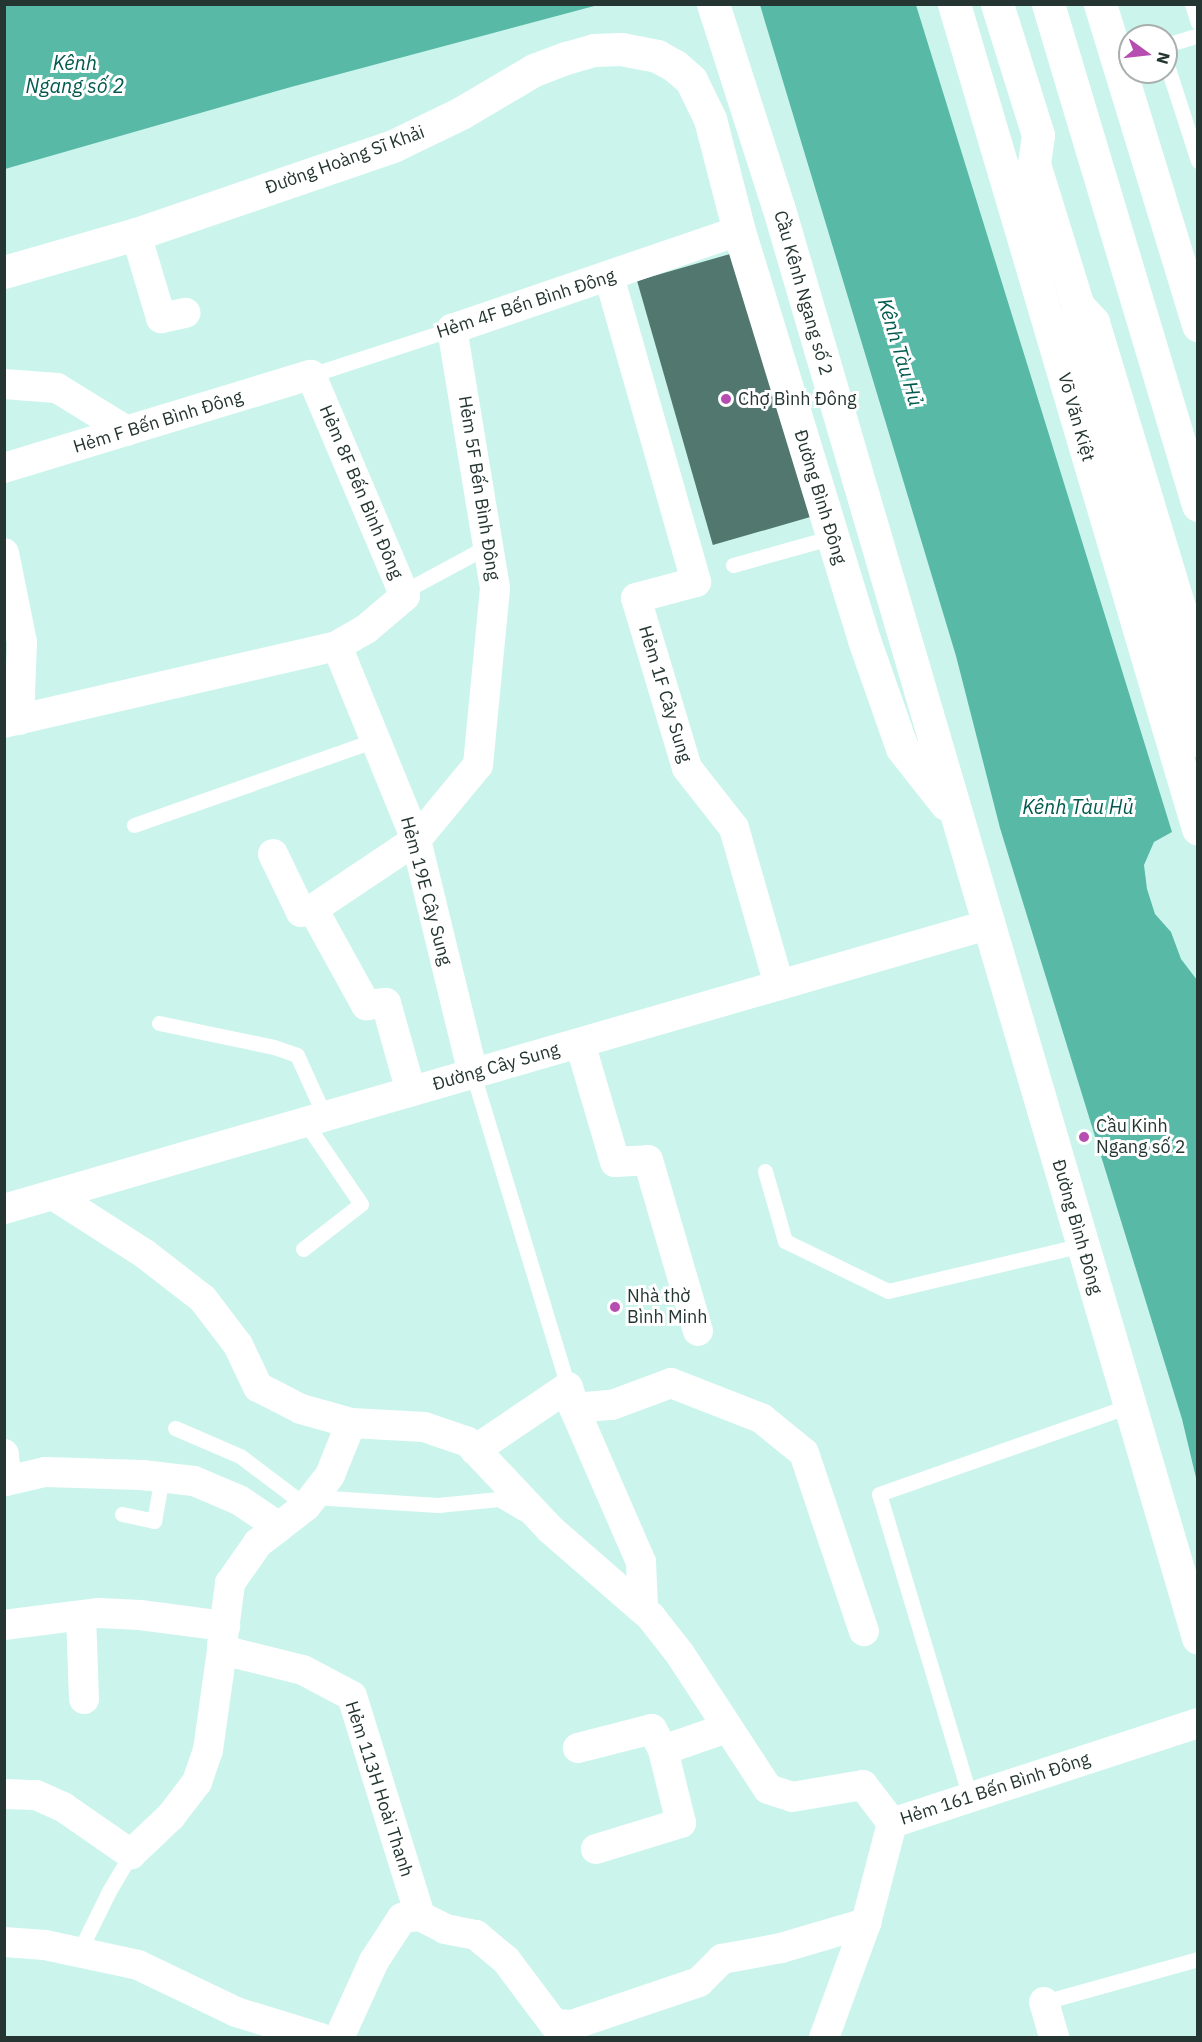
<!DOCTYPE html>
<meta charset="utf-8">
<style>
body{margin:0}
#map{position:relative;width:1202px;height:2042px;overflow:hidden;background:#cbf5ec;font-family:"IBM Plex Sans",sans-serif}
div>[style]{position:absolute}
.water>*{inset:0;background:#58b9a7}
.building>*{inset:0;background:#51776f;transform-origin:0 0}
.lane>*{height:15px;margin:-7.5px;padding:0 7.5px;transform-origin:7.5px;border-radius:7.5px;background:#fff}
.street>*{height:30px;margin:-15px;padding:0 15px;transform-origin:15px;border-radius:15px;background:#fff}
.secondary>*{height:33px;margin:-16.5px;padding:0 16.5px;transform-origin:16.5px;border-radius:16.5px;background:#fff}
.primary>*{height:33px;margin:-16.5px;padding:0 16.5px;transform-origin:16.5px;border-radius:16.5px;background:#fff}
.highway>*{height:33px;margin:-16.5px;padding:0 16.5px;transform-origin:16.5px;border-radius:16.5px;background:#fff}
.dots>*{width:16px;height:16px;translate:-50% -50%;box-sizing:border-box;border:3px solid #fff;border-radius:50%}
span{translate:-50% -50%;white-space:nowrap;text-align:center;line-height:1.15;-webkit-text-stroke:6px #fff;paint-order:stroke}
.street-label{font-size:18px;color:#253632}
.poi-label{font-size:18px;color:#253632}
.left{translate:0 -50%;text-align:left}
.water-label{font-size:20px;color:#025a4e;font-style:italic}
.frame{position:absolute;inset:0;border:6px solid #253632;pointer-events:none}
.north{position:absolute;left:1118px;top:24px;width:60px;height:60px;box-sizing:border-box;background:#fff;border:2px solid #a8afad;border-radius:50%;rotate:105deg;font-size:16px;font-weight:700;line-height:24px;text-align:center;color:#253632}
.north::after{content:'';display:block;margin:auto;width:21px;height:27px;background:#b64db0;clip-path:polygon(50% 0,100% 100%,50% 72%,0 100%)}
</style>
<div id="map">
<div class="water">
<div style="clip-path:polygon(5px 4px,598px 4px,598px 5px,291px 87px,5px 169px)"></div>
<div style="clip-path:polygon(760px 5px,916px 5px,1172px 832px,1154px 842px,1144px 865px,1147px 889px,1155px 914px,1171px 932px,1181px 959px,1197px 980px,1197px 1482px,1182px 1419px,1000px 828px,956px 656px)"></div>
</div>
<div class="building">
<div style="left:737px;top:252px;width:275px;height:104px;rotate:74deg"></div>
</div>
<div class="lane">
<div style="left:1192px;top:4px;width:19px;rotate:72deg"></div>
<div style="left:1166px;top:45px;width:34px;rotate:-17deg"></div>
<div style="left:1166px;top:62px;width:104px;rotate:72.1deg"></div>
<div style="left:311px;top:375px;width:148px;rotate:-18.1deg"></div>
<div style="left:733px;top:565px;width:104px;rotate:-15.6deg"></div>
<div style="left:405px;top:596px;width:13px;rotate:-48deg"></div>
<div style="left:414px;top:586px;width:84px;rotate:-28.4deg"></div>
<div style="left:134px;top:825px;width:256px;rotate:-19.4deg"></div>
<div style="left:159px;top:1023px;width:117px;rotate:11.8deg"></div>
<div style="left:274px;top:1047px;width:24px;rotate:19deg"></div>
<div style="left:297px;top:1055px;width:68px;rotate:65.7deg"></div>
<div style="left:473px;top:1074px;width:327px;rotate:73.1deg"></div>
<div style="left:765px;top:1171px;width:73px;rotate:74.1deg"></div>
<div style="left:785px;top:1241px;width:114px;rotate:25.9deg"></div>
<div style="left:888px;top:1291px;width:199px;rotate:-13.3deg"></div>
<div style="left:303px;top:1249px;width:73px;rotate:-37.8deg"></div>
<div style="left:361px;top:1204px;width:99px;rotate:-124.3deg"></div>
<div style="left:175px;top:1428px;width:71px;rotate:23.3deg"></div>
<div style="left:240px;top:1456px;width:83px;rotate:37.1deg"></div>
<div style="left:313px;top:1497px;width:125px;rotate:3.7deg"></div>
<div style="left:438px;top:1505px;width:61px;rotate:-5.6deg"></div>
<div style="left:499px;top:1499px;width:27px;rotate:31deg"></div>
<div style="left:122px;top:1514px;width:33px;rotate:12deg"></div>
<div style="left:154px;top:1521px;width:45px;rotate:-79.7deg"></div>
<div style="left:970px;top:1797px;width:316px;rotate:-106.7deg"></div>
<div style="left:879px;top:1494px;width:265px;rotate:-19.4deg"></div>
<div style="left:78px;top:1954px;width:70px;rotate:-63.8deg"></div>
<div style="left:109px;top:1891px;width:43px;rotate:-59.3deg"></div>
<div style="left:1044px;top:2002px;width:160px;rotate:-15.6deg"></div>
</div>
<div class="street">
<div style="left:136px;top:234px;width:88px;rotate:73.4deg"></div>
<div style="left:161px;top:318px;width:25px;rotate:-12deg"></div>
<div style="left:609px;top:276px;width:318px;rotate:74.1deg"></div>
<div style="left:696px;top:582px;width:62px;rotate:165.1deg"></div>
<div style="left:636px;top:598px;width:177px;rotate:73.3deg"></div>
<div style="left:687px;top:768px;width:76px;rotate:51.9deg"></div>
<div style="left:734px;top:828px;width:163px;rotate:74deg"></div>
<div style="left:4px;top:384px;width:53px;rotate:4.3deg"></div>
<div style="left:57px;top:388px;width:82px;rotate:31.6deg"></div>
<div style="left:4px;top:468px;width:321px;rotate:-16.9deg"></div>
<div style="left:311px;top:375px;width:240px;rotate:67deg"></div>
<div style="left:405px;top:596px;width:51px;rotate:139.8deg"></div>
<div style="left:366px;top:629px;width:34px;rotate:150deg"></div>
<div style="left:337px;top:646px;width:342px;rotate:167deg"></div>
<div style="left:4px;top:553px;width:91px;rotate:78.6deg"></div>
<div style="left:22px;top:642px;width:78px;rotate:92.2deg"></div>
<div style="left:337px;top:646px;width:209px;rotate:67.8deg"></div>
<div style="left:416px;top:840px;width:241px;rotate:76.3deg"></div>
<div style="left:273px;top:854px;width:64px;rotate:64.2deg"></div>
<div style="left:301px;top:912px;width:12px;rotate:-14deg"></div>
<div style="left:313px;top:909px;width:110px;rotate:61.1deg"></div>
<div style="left:366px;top:1005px;width:20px;rotate:-6deg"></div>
<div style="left:386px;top:1003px;width:92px;rotate:74.3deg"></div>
<div style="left:313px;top:909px;width:124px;rotate:-33.8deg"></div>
<div style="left:416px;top:840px;width:97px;rotate:-50.4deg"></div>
<div style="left:478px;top:765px;width:178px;rotate:-84.5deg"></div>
<div style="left:495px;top:588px;width:263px;rotate:-99.4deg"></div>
<div style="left:452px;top:329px;width:303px;rotate:-18.9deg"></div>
<div style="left:580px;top:1043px;width:124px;rotate:73.6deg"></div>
<div style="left:615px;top:1162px;width:33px;rotate:-3deg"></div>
<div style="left:648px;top:1160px;width:178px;rotate:73.7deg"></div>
<div style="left:4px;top:1209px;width:1023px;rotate:-16.11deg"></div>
<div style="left:574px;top:1408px;width:168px;rotate:66.5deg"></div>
<div style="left:641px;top:1562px;width:45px;rotate:87.5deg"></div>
<div style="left:351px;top:1423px;width:73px;rotate:3.1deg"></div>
<div style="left:424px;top:1427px;width:46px;rotate:18.8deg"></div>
<div style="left:468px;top:1442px;width:121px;rotate:46.7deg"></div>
<div style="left:551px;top:1530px;width:133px;rotate:41deg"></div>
<div style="left:651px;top:1617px;width:47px;rotate:51.9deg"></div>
<div style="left:680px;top:1654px;width:161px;rotate:56.9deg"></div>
<div style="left:768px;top:1789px;width:25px;rotate:18deg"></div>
<div style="left:792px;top:1797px;width:72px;rotate:-9.6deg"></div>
<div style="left:863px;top:1785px;width:48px;rotate:52.7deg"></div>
<div style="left:475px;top:1450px;width:112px;rotate:-34.1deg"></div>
<div style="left:568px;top:1387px;width:22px;rotate:74deg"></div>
<div style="left:574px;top:1408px;width:38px;rotate:-5deg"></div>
<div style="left:612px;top:1405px;width:63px;rotate:-20.4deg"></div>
<div style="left:671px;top:1383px;width:97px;rotate:21.3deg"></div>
<div style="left:761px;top:1418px;width:55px;rotate:39.1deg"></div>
<div style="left:804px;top:1453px;width:188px;rotate:71.4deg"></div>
<div style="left:4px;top:1454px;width:27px;rotate:86deg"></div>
<div style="left:6px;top:1481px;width:40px;rotate:-13deg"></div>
<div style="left:45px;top:1472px;width:97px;rotate:1.8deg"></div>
<div style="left:142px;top:1475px;width:52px;rotate:6.6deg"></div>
<div style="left:194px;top:1481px;width:49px;rotate:22.9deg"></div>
<div style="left:239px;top:1500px;width:48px;rotate:34deg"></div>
<div style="left:279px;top:1527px;width:34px;rotate:-38deg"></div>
<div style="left:306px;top:1506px;width:39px;rotate:-52deg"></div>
<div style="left:330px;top:1475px;width:56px;rotate:-68deg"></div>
<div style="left:351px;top:1423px;width:52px;rotate:-164.4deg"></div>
<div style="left:301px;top:1409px;width:48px;rotate:-152.9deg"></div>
<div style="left:258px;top:1387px;width:47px;rotate:-115.5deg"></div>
<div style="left:238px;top:1345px;width:58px;rotate:-127.3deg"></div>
<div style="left:203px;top:1299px;width:73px;rotate:-142.2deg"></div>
<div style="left:145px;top:1254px;width:109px;rotate:-147.3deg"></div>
<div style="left:81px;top:1616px;width:83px;rotate:87.9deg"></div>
<div style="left:4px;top:1625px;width:96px;rotate:-7.2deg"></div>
<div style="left:99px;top:1613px;width:41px;rotate:2.8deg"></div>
<div style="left:140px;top:1615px;width:86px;rotate:7.4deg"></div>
<div style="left:222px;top:1645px;width:63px;rotate:-82.6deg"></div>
<div style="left:230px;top:1583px;width:49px;rotate:-55deg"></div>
<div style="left:258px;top:1543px;width:26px;rotate:-37deg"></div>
<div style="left:578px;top:1748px;width:76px;rotate:-14.4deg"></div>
<div style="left:652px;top:1729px;width:24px;rotate:62deg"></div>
<div style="left:663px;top:1750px;width:75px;rotate:76.1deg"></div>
<div style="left:681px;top:1823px;width:89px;rotate:163deg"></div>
<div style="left:663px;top:1750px;width:68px;rotate:-19deg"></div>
<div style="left:4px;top:1794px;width:32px;rotate:2deg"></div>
<div style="left:36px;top:1795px;width:30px;rotate:24deg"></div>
<div style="left:63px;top:1807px;width:83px;rotate:34.7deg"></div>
<div style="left:131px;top:1854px;width:55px;rotate:-43.5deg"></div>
<div style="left:171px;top:1816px;width:43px;rotate:-52.6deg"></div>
<div style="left:197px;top:1782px;width:34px;rotate:-71deg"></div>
<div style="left:208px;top:1750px;width:101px;rotate:-82deg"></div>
<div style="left:222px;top:1650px;width:83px;rotate:13.9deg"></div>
<div style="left:303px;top:1670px;width:55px;rotate:28deg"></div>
<div style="left:352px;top:1696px;width:230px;rotate:72.8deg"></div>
<div style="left:420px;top:1916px;width:18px;rotate:174deg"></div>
<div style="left:402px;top:1918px;width:51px;rotate:123.1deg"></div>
<div style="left:374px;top:1961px;width:85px;rotate:114.4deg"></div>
<div style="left:420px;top:1916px;width:28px;rotate:27deg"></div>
<div style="left:445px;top:1929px;width:32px;rotate:11deg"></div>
<div style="left:476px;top:1935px;width:39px;rotate:40deg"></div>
<div style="left:506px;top:1960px;width:80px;rotate:53.1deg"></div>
<div style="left:554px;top:2024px;width:18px;rotate:3deg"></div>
<div style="left:572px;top:2025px;width:134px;rotate:-18.7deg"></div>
<div style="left:699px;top:1982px;width:33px;rotate:-45deg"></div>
<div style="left:722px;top:1959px;width:60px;rotate:-10.6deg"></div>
<div style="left:781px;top:1948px;width:89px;rotate:-16.4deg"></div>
<div style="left:866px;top:1923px;width:122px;rotate:110.1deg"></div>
<div style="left:866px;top:1923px;width:103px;rotate:-75.4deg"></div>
<div style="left:892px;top:1823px;width:322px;rotate:-18.1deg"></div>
<div style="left:4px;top:1942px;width:41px;rotate:4.2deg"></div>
<div style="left:45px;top:1945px;width:95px;rotate:12.1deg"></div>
<div style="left:138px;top:1965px;width:109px;rotate:25.6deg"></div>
<div style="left:236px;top:2012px;width:89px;rotate:17deg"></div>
<div style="left:1044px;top:2002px;width:37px;rotate:74deg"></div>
</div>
<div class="secondary">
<div style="left:713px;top:4px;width:212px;rotate:72.2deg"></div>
<div style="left:778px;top:206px;width:1492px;rotate:73.65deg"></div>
<div style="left:4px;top:272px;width:137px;rotate:-16.1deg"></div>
<div style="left:136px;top:234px;width:272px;rotate:-18.9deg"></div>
<div style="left:393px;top:146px;width:76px;rotate:-25.9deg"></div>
<div style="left:461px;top:113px;width:85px;rotate:-30.5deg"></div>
<div style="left:534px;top:70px;width:34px;rotate:-21deg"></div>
<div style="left:566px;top:58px;width:29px;rotate:-16deg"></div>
<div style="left:594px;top:50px;width:27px;rotate:-2deg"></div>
<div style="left:621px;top:49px;width:37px;rotate:11deg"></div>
<div style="left:657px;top:56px;width:21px;rotate:29deg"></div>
<div style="left:675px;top:66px;width:21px;rotate:41deg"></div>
<div style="left:691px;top:80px;width:43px;rotate:64deg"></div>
<div style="left:710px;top:119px;width:116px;rotate:75.5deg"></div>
<div style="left:739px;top:231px;width:428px;rotate:73deg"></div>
<div style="left:864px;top:640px;width:114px;rotate:70.6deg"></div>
<div style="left:902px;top:748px;width:71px;rotate:51.8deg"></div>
</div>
<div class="primary">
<div style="left:954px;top:4px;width:860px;rotate:73.52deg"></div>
<div style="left:1100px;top:4px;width:336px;rotate:73deg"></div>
<div style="left:1078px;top:306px;width:22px;rotate:95deg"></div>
<div style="left:1076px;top:328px;width:430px;rotate:73.5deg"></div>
</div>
<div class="highway">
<div style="left:997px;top:4px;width:137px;rotate:72.6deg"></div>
<div style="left:1038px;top:135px;width:29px;rotate:98deg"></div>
<div style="left:1034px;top:164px;width:149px;rotate:72.8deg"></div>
<div style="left:1078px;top:306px;width:22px;rotate:47deg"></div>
<div style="left:1093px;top:322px;width:363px;rotate:73.2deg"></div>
<div style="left:1048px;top:4px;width:523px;rotate:73.33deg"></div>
</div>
<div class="dots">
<div style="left:726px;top:399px;background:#b64db0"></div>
<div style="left:1084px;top:1137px;background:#b64db0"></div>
<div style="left:615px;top:1307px;background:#b64db0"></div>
</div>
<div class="street-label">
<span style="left:345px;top:160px;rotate:-20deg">Đường Hoàng Sĩ Khải</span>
<span style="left:803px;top:293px;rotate:74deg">Cầu Kênh Ngang số 2</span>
<span style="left:526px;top:304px;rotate:-18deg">Hẻm 4F Bến Bình Đông</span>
<span style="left:1076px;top:417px;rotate:74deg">Võ Văn Kiệt</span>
<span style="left:158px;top:422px;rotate:-17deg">Hẻm F Bến Bình Đông</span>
<span style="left:479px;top:488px;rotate:81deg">Hẻm 5F Bến Bình Đông</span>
<span style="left:361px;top:492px;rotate:67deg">Hẻm 8F Bến Bình Đông</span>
<span style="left:820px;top:497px;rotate:73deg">Đường Bình Đông</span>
<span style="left:665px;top:694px;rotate:73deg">Hẻm 1F Cây Sung</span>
<span style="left:426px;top:891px;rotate:75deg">Hẻm 19E Cây Sung</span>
<span style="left:496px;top:1067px;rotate:-16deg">Đường Cây Sung</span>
<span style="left:1077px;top:1227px;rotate:74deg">Đường Bình Đông</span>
<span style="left:379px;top:1789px;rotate:72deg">Hẻm 113H Hoài Thanh</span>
<span style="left:995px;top:1789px;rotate:-18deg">Hẻm 161 Bến Bình Đông</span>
</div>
<div class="poi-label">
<span class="left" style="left:738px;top:399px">Chợ Bình Đông</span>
<span class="left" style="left:1096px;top:1137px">Cầu Kinh<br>Ngang số 2</span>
<span class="left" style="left:627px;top:1307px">Nhà thờ<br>Bình Minh</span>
</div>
<div class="water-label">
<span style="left:75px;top:74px">Kênh<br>Ngang số 2</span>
<span style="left:901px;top:352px;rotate:73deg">Kênh Tàu Hủ</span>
<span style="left:1078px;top:806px">Kênh Tàu Hủ</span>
</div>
<div class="frame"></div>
<div class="north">N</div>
</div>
